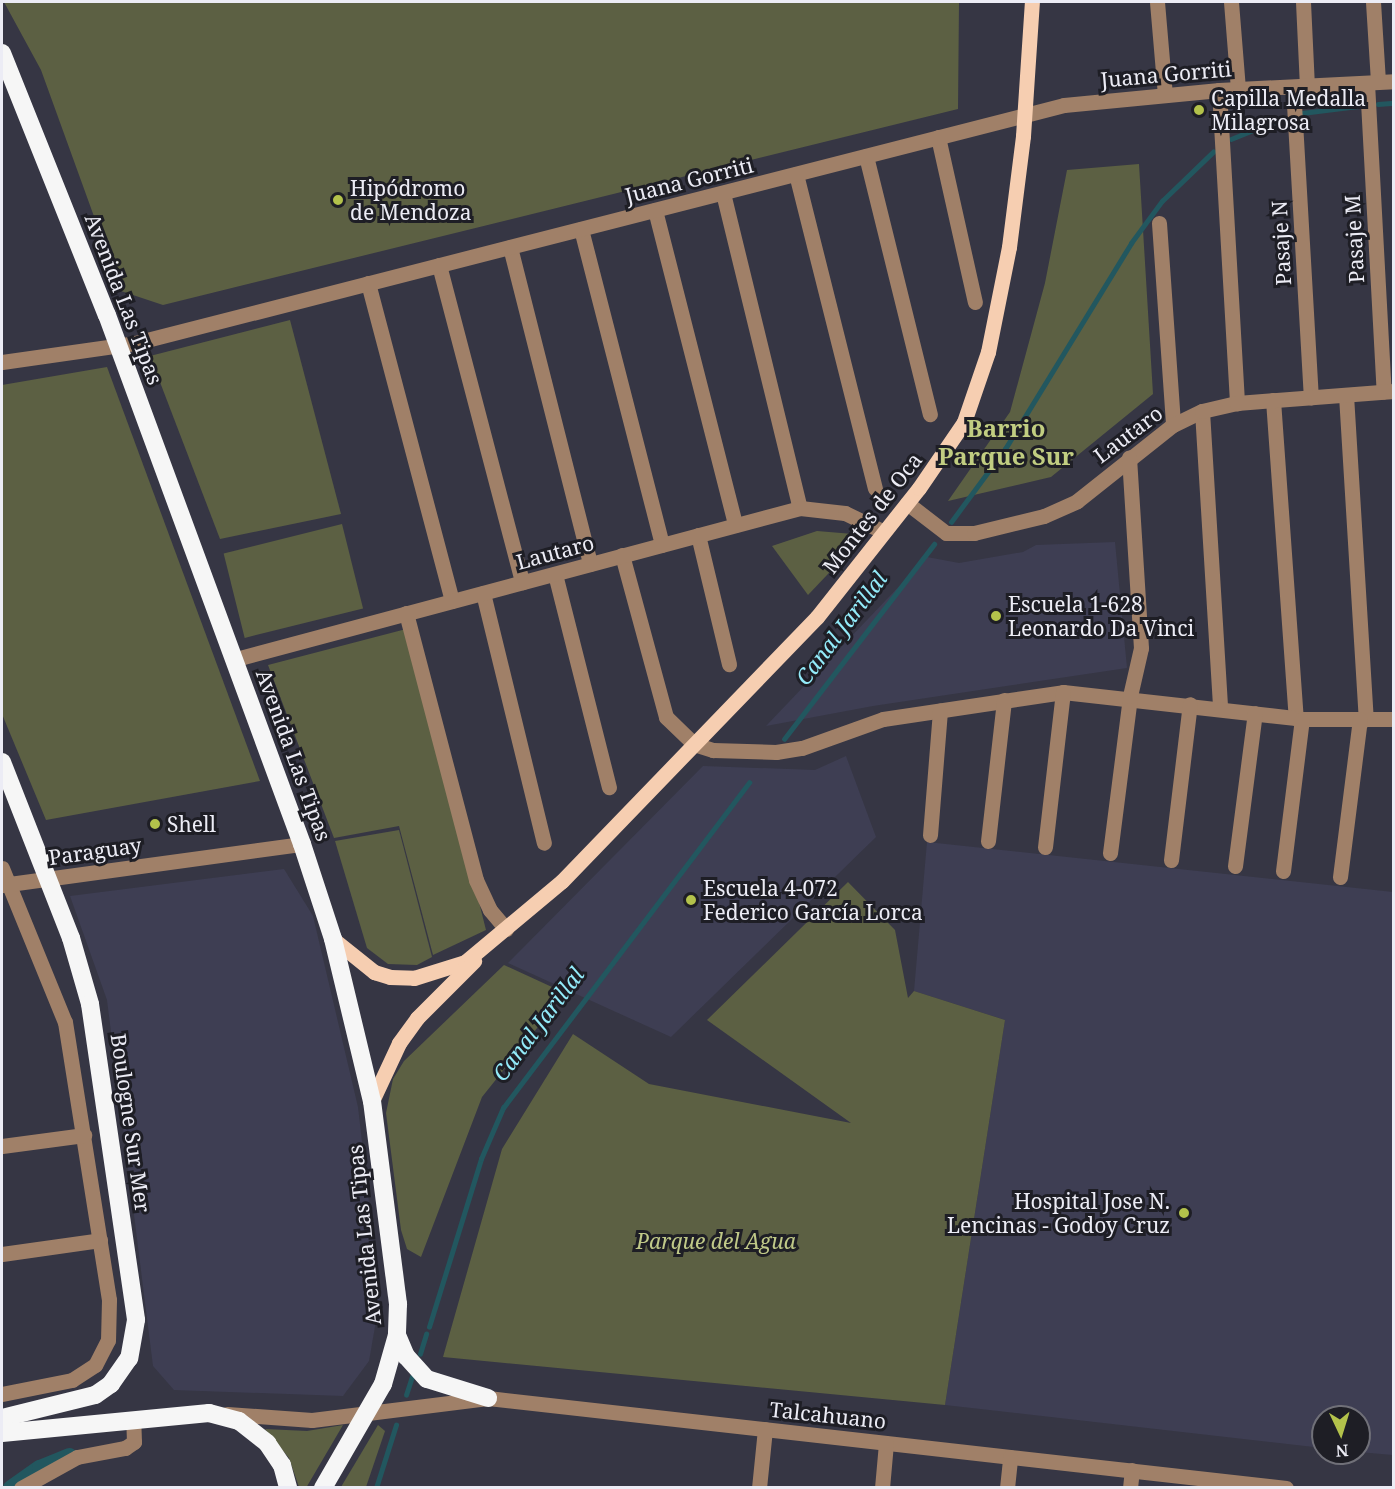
<!DOCTYPE html>
<meta charset="utf-8">
<style>
body{margin:0}
#map{position:relative;width:1395px;height:1489px;overflow:hidden;background:#363644;font-family:"Noto Serif",serif}
div>[style]{position:absolute}
.built>*{inset:0;background:#3e3e53}
.green>*{inset:0;background:#5c6043;transform-origin:0 0}
.stream>*{height:4.5px;margin:-2.25px;padding:0 2.25px;transform-origin:2.25px;border-radius:2.25px;background:#22575f}
.canal>*{height:16px;margin:-8px;padding:0 8px;transform-origin:8px;border-radius:8px;background:#22575f}
.minor>*{height:15px;margin:-7.5px;padding:0 7.5px;transform-origin:7.5px;border-radius:7.5px;background:#a08068}
.major>*{height:15px;margin:-7.5px;padding:0 7.5px;transform-origin:7.5px;border-radius:7.5px;background:#f6ceb1}
.highway>*{height:18px;margin:-9px;padding:0 9px;transform-origin:9px;border-radius:9px;background:#f6f6f6}
.dots>*{width:16px;height:16px;translate:-50% -50%;box-sizing:border-box;border:3px solid #1e1e25;border-radius:50%}
span{translate:-50% -50%;white-space:nowrap;text-align:center;line-height:1.15;-webkit-text-stroke:6px #1e1e25;paint-order:stroke}
.street-label{font-size:21px;color:#ececf5}
.poi-label{font-size:21px;color:#ececf5}
.left{translate:0 -50%;text-align:left}
.right{translate:-100% -50%;text-align:right}
.park-label{font-size:21px;color:#c0c988;font-style:italic}
.water-label{font-size:22px;color:#93ebf9;font-style:italic}
.quarter-label{font-size:24px;color:#c1cd81;font-weight:700}
.frame{position:absolute;inset:0;border:3px solid #ececf5;pointer-events:none}
.north{position:absolute;left:1311px;top:1405px;width:60px;height:60px;box-sizing:border-box;background:#1e1e25;border:2px solid #707078;border-radius:50%;rotate:176deg;font-size:16px;font-weight:700;line-height:24px;text-align:center;color:#ececf5}
.north::after{content:'';display:block;margin:auto;width:21px;height:27px;background:#b3c24b;clip-path:polygon(50% 0,100% 100%,50% 72%,0 100%)}
</style>
<div id="map">
<div class="built">
<div style="clip-path:polygon(1115px 542px,1127px 668px,873px 706px,766px 726px,927px 557px,959px 563px,1023px 552px,1036px 545px)"></div>
<div style="clip-path:polygon(846px 756px,876px 837px,671px 1037px,508px 963px,703px 766px,815px 770px)"></div>
<div style="clip-path:polygon(927px 842px,1393px 892px,1393px 1455px,1359px 1452px,1359px 1417px,1323px 1417px,1323px 1448px,945px 1405px,1005px 1020px,914px 991px)"></div>
<div style="clip-path:polygon(284px 869px,313px 916px,358px 1107px,380px 1298px,369px 1361px,343px 1396px,174px 1390px,153px 1366px,107px 1000px,70px 896px)"></div>
</div>
<div class="green">
<div style="clip-path:polygon(4px 2px,959px 2px,958px 109px,163px 305px,121px 291px,41px 70px)"></div>
<div style="clip-path:polygon(1139px 164px,1153px 394px,1051px 477px,948px 501px,1010px 412px,1045px 283px,1067px 170px)"></div>
<div style="clip-path:polygon(290px 320px,341px 514px,220px 539px,150px 356px)"></div>
<div style="clip-path:polygon(107px 367px,260px 781px,46px 820px,2px 714px,2px 385px)"></div>
<div style="left:342px;top:524px;width:87px;height:122px;rotate:76deg"></div>
<div style="clip-path:polygon(817px 531px,865px 535px,808px 595px,772px 546px)"></div>
<div style="clip-path:polygon(410px 628px,486px 930px,433px 955px,399px 826px,334px 838px,268px 665px)"></div>
<div style="clip-path:polygon(399px 830px,432px 957px,417px 965px,388px 964px,367px 948px,335px 841px)"></div>
<div style="clip-path:polygon(848px 882px,895px 930px,908px 998px,914px 991px,1005px 1020px,945px 1405px,443px 1357px,502px 1149px,573px 1034px,649px 1084px,851px 1123px,707px 1020px)"></div>
<div style="clip-path:polygon(504px 965px,565px 993px,482px 1097px,421px 1257px,407px 1249px,401px 1230px,386px 1113px,393px 1079px,404px 1061px)"></div>
<div style="clip-path:polygon(343px 1425px,306px 1488px,299px 1487px,289px 1458px,265px 1429px,307px 1431px)"></div>
<div style="clip-path:polygon(378px 1425px,385px 1431px,366px 1487px,341px 1487px)"></div>
</div>
<div class="stream">
<div style="left:1378px;top:104px;width:16px;rotate:-4deg"></div>
<div style="left:1302px;top:113px;width:56px;rotate:-7.1deg"></div>
<div style="left:1231px;top:139px;width:56px;rotate:-22deg"></div>
<div style="left:951px;top:522px;width:91px;rotate:-53.5deg"></div>
<div style="left:1005px;top:449px;width:241px;rotate:-58.5deg"></div>
<div style="left:1131px;top:243px;width:52px;rotate:-53.6deg"></div>
<div style="left:1162px;top:201px;width:71px;rotate:-43.9deg"></div>
<div style="left:784px;top:739px;width:246px;rotate:-52.4deg"></div>
<div style="left:429px;top:1327px;width:176px;rotate:-72.8deg"></div>
<div style="left:481px;top:1159px;width:56px;rotate:-66.7deg"></div>
<div style="left:503px;top:1108px;width:408px;rotate:-52.9deg"></div>
<div style="left:420px;top:1354px;width:21px;rotate:-73deg"></div>
<div style="left:406px;top:1395px;width:19px;rotate:-72deg"></div>
<div style="left:376px;top:1488px;width:66px;rotate:-72.4deg"></div>
</div>
<div class="canal">
<div style="left:11px;top:1488px;width:35px;rotate:-35deg"></div>
<div style="left:40px;top:1468px;width:32px;rotate:-22deg"></div>
</div>
<div class="minor">
<div style="left:1157px;top:2px;width:93px;rotate:85.1deg"></div>
<div style="left:1231px;top:2px;width:87px;rotate:85.4deg"></div>
<div style="left:1303px;top:2px;width:84px;rotate:87.3deg"></div>
<div style="left:1373px;top:2px;width:80px;rotate:86.4deg"></div>
<div style="left:1367px;top:83px;width:309px;rotate:86.9deg"></div>
<div style="left:1293px;top:87px;width:311px;rotate:86.7deg"></div>
<div style="left:1219px;top:90px;width:314px;rotate:86.7deg"></div>
<div style="left:938px;top:137px;width:169px;rotate:77.4deg"></div>
<div style="left:866px;top:156px;width:266px;rotate:76.1deg"></div>
<div style="left:796px;top:174px;width:324px;rotate:75.9deg"></div>
<div style="left:723px;top:193px;width:324px;rotate:76.3deg"></div>
<div style="left:655px;top:210px;width:325px;rotate:75.7deg"></div>
<div style="left:1159px;top:223px;width:202px;rotate:86deg"></div>
<div style="left:581px;top:229px;width:326px;rotate:75.6deg"></div>
<div style="left:510px;top:247px;width:327px;rotate:75.8deg"></div>
<div style="left:439px;top:265px;width:328px;rotate:75.3deg"></div>
<div style="left:368px;top:283px;width:329px;rotate:75.2deg"></div>
<div style="left:2px;top:362px;width:134px;rotate:-8.1deg"></div>
<div style="left:135px;top:343px;width:959px;rotate:-14.37deg"></div>
<div style="left:1064px;top:105px;width:156px;rotate:-5.5deg"></div>
<div style="left:1219px;top:90px;width:175px;rotate:-2.9deg"></div>
<div style="left:1346px;top:395px;width:325px;rotate:86.5deg"></div>
<div style="left:1273px;top:400px;width:319px;rotate:85.9deg"></div>
<div style="left:1202px;top:411px;width:298px;rotate:86.5deg"></div>
<div style="left:907px;top:503px;width:49px;rotate:37.6deg"></div>
<div style="left:946px;top:533px;width:28px"></div>
<div style="left:974px;top:533px;width:72px;rotate:-13.7deg"></div>
<div style="left:1044px;top:516px;width:36px;rotate:-24deg"></div>
<div style="left:1077px;top:501px;width:122px;rotate:-38.4deg"></div>
<div style="left:1173px;top:425px;width:32px;rotate:-26deg"></div>
<div style="left:1202px;top:411px;width:36px;rotate:-13deg"></div>
<div style="left:1237px;top:403px;width:157px;rotate:-4.4deg"></div>
<div style="left:698px;top:535px;width:133px;rotate:76.5deg"></div>
<div style="left:622px;top:555px;width:168px;rotate:74.8deg"></div>
<div style="left:666px;top:717px;width:39px;rotate:44deg"></div>
<div style="left:694px;top:744px;width:20px;rotate:18deg"></div>
<div style="left:713px;top:750px;width:63px;rotate:1.8deg"></div>
<div style="left:776px;top:752px;width:26px;rotate:-9deg"></div>
<div style="left:802px;top:748px;width:86px;rotate:-19.7deg"></div>
<div style="left:883px;top:719px;width:182px;rotate:-8.5deg"></div>
<div style="left:1063px;top:692px;width:241px;rotate:6.4deg"></div>
<div style="left:1302px;top:719px;width:92px"></div>
<div style="left:555px;top:574px;width:220px;rotate:75.8deg"></div>
<div style="left:483px;top:593px;width:257px;rotate:76.3deg"></div>
<div style="left:406px;top:613px;width:276px;rotate:75.3deg"></div>
<div style="left:476px;top:880px;width:33px;rotate:65deg"></div>
<div style="left:490px;top:910px;width:25px;rotate:50deg"></div>
<div style="left:236px;top:659px;width:584px;rotate:-14.99deg"></div>
<div style="left:800px;top:508px;width:45px;rotate:6.3deg"></div>
<div style="left:845px;top:513px;width:43px;rotate:26deg"></div>
<div style="left:930px;top:835px;width:125px;rotate:-85.4deg"></div>
<div style="left:988px;top:841px;width:142px;rotate:-83.5deg"></div>
<div style="left:1045px;top:847px;width:156px;rotate:-83.4deg"></div>
<div style="left:1110px;top:853px;width:158px;rotate:-82.7deg"></div>
<div style="left:1130px;top:696px;width:49px;rotate:-77.1deg"></div>
<div style="left:1141px;top:648px;width:191px;rotate:-93.6deg"></div>
<div style="left:1171px;top:860px;width:157px;rotate:-83.1deg"></div>
<div style="left:1235px;top:866px;width:154px;rotate:-82.6deg"></div>
<div style="left:2px;top:868px;width:166px;rotate:67.8deg"></div>
<div style="left:65px;top:1022px;width:281px;rotate:81deg"></div>
<div style="left:109px;top:1300px;width:40px;rotate:91.4deg"></div>
<div style="left:108px;top:1340px;width:28px;rotate:117deg"></div>
<div style="left:95px;top:1365px;width:27px;rotate:147deg"></div>
<div style="left:72px;top:1380px;width:71px;rotate:168.7deg"></div>
<div style="left:1283px;top:871px;width:153px;rotate:-82.9deg"></div>
<div style="left:1340px;top:877px;width:159px;rotate:-82.8deg"></div>
<div style="left:2px;top:885px;width:303px;rotate:-7.8deg"></div>
<div style="left:2px;top:1146px;width:83px;rotate:-7.6deg"></div>
<div style="left:2px;top:1254px;width:99px;rotate:-8.1deg"></div>
<div style="left:227px;top:1414px;width:85px;rotate:4deg"></div>
<div style="left:312px;top:1420px;width:177px;rotate:-7.1deg"></div>
<div style="left:488px;top:1398px;width:803px;rotate:6.43deg"></div>
<div style="left:21px;top:1488px;width:64px;rotate:-29deg"></div>
<div style="left:77px;top:1457px;width:49px;rotate:-10.6deg"></div>
<div style="left:125px;top:1448px;width:11px;rotate:-34deg"></div>
<div style="left:134px;top:1442px;width:23px;rotate:-92deg"></div>
<div style="left:759px;top:1488px;width:59px;rotate:-84.2deg"></div>
<div style="left:882px;top:1488px;width:45px;rotate:-84.9deg"></div>
<div style="left:1007px;top:1488px;width:31px;rotate:-84deg"></div>
<div style="left:1130px;top:1488px;width:18px;rotate:-84deg"></div>
</div>
<div class="major">
<div style="left:333px;top:939px;width:53px;rotate:38.8deg"></div>
<div style="left:374px;top:972px;width:17px;rotate:17deg"></div>
<div style="left:390px;top:977px;width:24px;rotate:2deg"></div>
<div style="left:414px;top:978px;width:53px;rotate:-17.4deg"></div>
<div style="left:465px;top:962px;width:126px;rotate:-39.9deg"></div>
<div style="left:562px;top:881px;width:367px;rotate:-46deg"></div>
<div style="left:817px;top:617px;width:164px;rotate:-51.7deg"></div>
<div style="left:919px;top:488px;width:80px;rotate:-55.7deg"></div>
<div style="left:964px;top:422px;width:74px;rotate:-71.1deg"></div>
<div style="left:988px;top:352px;width:107px;rotate:-78.7deg"></div>
<div style="left:1009px;top:247px;width:112px;rotate:-82.8deg"></div>
<div style="left:1023px;top:136px;width:134px;rotate:-86.2deg"></div>
<div style="left:372px;top:1101px;width:64px;rotate:-65deg"></div>
<div style="left:399px;top:1043px;width:31px;rotate:-54deg"></div>
<div style="left:417px;top:1018px;width:81px;rotate:-45deg"></div>
</div>
<div class="highway">
<div style="left:2px;top:53px;width:282px;rotate:68.2deg"></div>
<div style="left:107px;top:315px;width:564px;rotate:69.77deg"></div>
<div style="left:302px;top:844px;width:100px;rotate:71.9deg"></div>
<div style="left:333px;top:939px;width:167px;rotate:76.5deg"></div>
<div style="left:372px;top:1101px;width:205px;rotate:82.7deg"></div>
<div style="left:398px;top:1304px;width:31px;rotate:92deg"></div>
<div style="left:397px;top:1335px;width:51px;rotate:105.9deg"></div>
<div style="left:383px;top:1384px;width:120px;rotate:120deg"></div>
<div style="left:2px;top:762px;width:189px;rotate:68.6deg"></div>
<div style="left:71px;top:938px;width:69px;rotate:73.9deg"></div>
<div style="left:90px;top:1004px;width:319px;rotate:81.7deg"></div>
<div style="left:136px;top:1320px;width:39px;rotate:100deg"></div>
<div style="left:129px;top:1358px;width:32px;rotate:125deg"></div>
<div style="left:111px;top:1384px;width:19px;rotate:145deg"></div>
<div style="left:95px;top:1395px;width:96px;rotate:166.1deg"></div>
<div style="left:397px;top:1335px;width:23px;rotate:67deg"></div>
<div style="left:406px;top:1356px;width:31px;rotate:48deg"></div>
<div style="left:427px;top:1379px;width:64px;rotate:17.3deg"></div>
<div style="left:2px;top:1433px;width:208px;rotate:-5.5deg"></div>
<div style="left:209px;top:1413px;width:31px;rotate:15deg"></div>
<div style="left:239px;top:1421px;width:36px;rotate:38deg"></div>
<div style="left:267px;top:1443px;width:27px;rotate:56deg"></div>
<div style="left:282px;top:1465px;width:24px;rotate:75deg"></div>
</div>
<div class="dots">
<div style="left:1199px;top:110px;background:#b3c24b"></div>
<div style="left:338px;top:200px;background:#b3c24b"></div>
<div style="left:996px;top:616px;background:#b3c24b"></div>
<div style="left:155px;top:824px;background:#b3c24b"></div>
<div style="left:691px;top:900px;background:#b3c24b"></div>
<div style="left:1184px;top:1213px;background:#b3c24b"></div>
</div>
<div class="street-label">
<span style="left:1166px;top:74px;rotate:-5deg">Juana Gorriti</span>
<span style="left:689px;top:180px;rotate:-14deg">Juana Gorriti</span>
<span style="left:1354px;top:239px;rotate:-93deg">Pasaje M</span>
<span style="left:1281px;top:243px;rotate:-93deg">Pasaje N</span>
<span style="left:124px;top:299px;rotate:69deg">Avenida Las Tipas</span>
<span style="left:1128px;top:434px;rotate:-37deg">Lautaro</span>
<span style="left:872px;top:513px;rotate:-52deg">Montes de Oca</span>
<span style="left:555px;top:552px;rotate:-15deg">Lautaro</span>
<span style="left:294px;top:755px;rotate:70deg">Avenida Las Tipas</span>
<span style="left:95px;top:851px;rotate:-8deg">Paraguay</span>
<span style="left:131px;top:1123px;rotate:82deg">Boulogne Sur Mer</span>
<span style="left:364px;top:1235px;rotate:-96deg">Avenida Las Tipas</span>
<span style="left:828px;top:1415px;rotate:6deg">Talcahuano</span>
</div>
<div class="poi-label">
<span class="left" style="left:1211px;top:110px">Capilla Medalla<br>Milagrosa</span>
<span class="left" style="left:350px;top:200px">Hipódromo<br>de Mendoza</span>
<span class="left" style="left:1008px;top:616px">Escuela 1-628<br>Leonardo Da Vinci</span>
<span class="left" style="left:167px;top:824px">Shell</span>
<span class="left" style="left:703px;top:900px">Escuela 4-072<br>Federico García Lorca</span>
<span class="right" style="left:1170px;top:1213px">Hospital Jose N.<br>Lencinas - Godoy Cruz</span>
</div>
<div class="park-label">
<span style="left:716px;top:1241px">Parque del Agua</span>
</div>
<div class="water-label">
<span style="left:841px;top:628px;rotate:-53deg">Canal Jarillal</span>
<span style="left:538px;top:1024px;rotate:-53deg">Canal Jarillal</span>
</div>
<div class="quarter-label">
<span style="left:1006px;top:442px">Barrio<br>Parque Sur</span>
</div>
<div class="frame"></div>
<div class="north">N</div>
</div>
